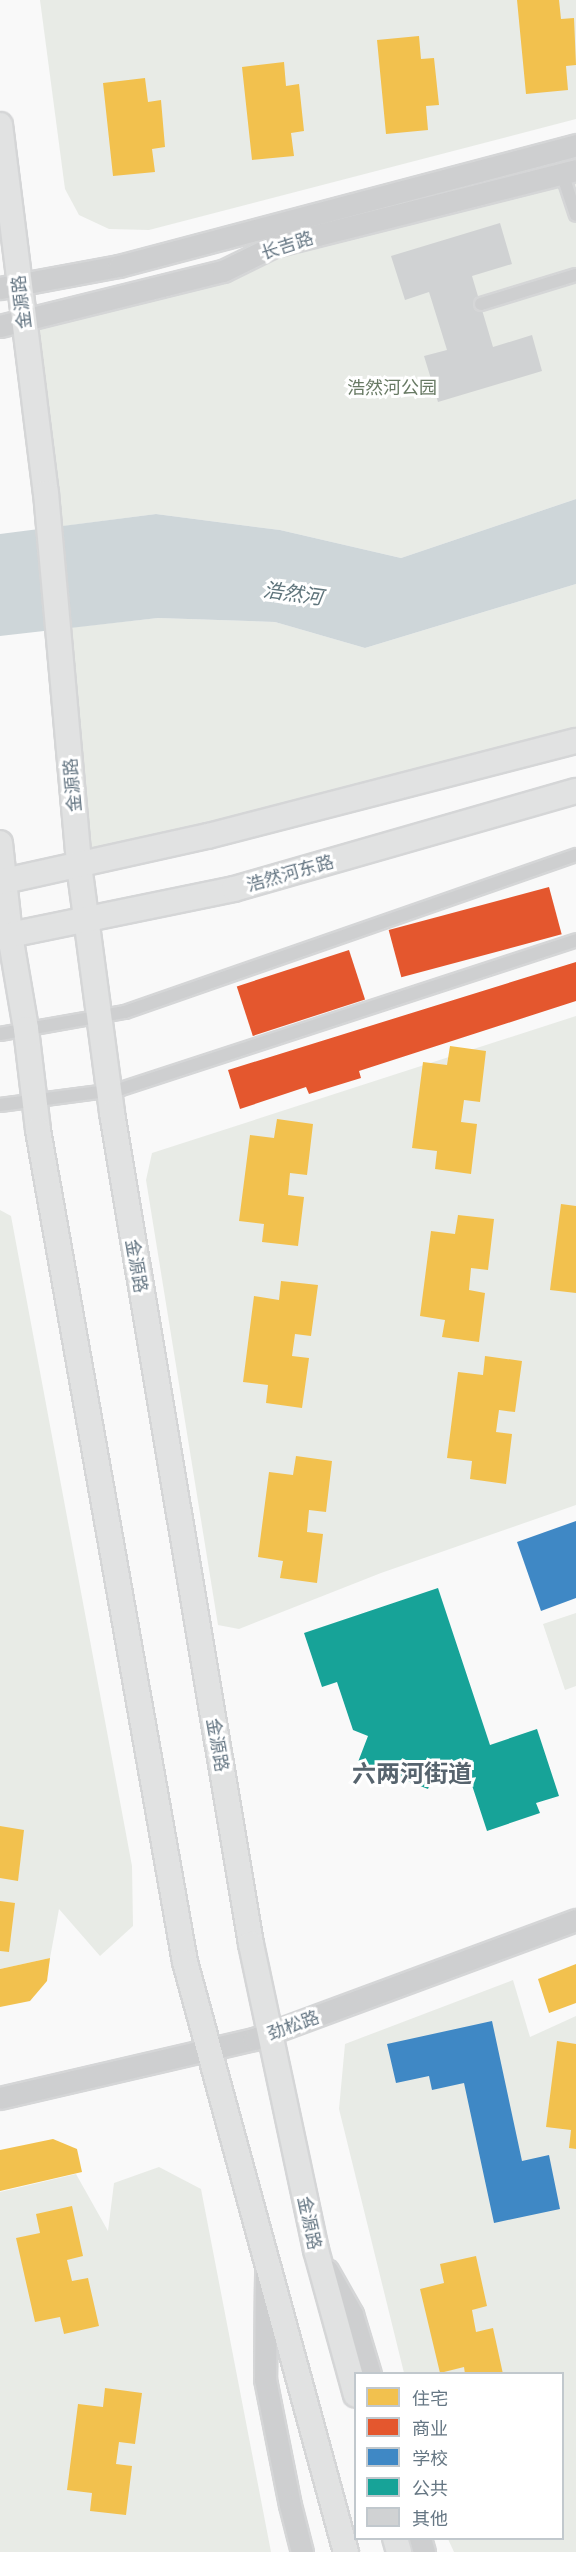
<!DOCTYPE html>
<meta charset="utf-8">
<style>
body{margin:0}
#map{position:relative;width:576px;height:2552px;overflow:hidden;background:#f9f9f9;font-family:Manrope,"Noto Sans SC",sans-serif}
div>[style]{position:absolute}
.green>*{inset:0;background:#e8ebe6}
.water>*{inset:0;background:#ced6d9}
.homes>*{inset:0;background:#f2c14e}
.shops>*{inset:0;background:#e4572e;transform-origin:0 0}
.schools>*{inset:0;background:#3f88c5}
.public>*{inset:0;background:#17a398}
.building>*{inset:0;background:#d0d2d3}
.roads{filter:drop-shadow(2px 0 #d5d6d7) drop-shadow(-2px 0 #d5d6d7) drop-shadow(0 2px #d5d6d7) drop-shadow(0 -2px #d5d6d7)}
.pedestrian>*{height:12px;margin:-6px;padding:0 6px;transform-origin:6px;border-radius:6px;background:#cecfd0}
.tertiary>*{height:21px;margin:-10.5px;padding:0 10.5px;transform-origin:10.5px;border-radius:10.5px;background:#cecfd0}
.secondary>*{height:24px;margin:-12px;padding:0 12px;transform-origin:12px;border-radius:12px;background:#e1e2e2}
span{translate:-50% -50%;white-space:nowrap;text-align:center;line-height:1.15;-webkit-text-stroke:6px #fff;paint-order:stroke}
.street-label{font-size:18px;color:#657683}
.park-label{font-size:18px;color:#687a64}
.water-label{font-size:20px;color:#60757c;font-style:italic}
.district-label{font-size:24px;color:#57646e;font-weight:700}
.legend{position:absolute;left:354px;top:2372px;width:210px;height:168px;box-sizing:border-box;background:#fff;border:2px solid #c1c8cd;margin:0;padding:8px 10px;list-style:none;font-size:18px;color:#657683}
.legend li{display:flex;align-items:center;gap:12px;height:30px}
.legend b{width:30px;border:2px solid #c1c8cd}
</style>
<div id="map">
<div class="green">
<div style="clip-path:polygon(40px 0,576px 0,576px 119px,149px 230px,109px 229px,79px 215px,65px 189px)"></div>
<div style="clip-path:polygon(576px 170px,576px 499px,401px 558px,280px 530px,156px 514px,49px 528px,24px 322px)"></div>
<div style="clip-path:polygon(576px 584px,576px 741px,79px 865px,57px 629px,158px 618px,275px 622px,365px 648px)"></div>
<div style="clip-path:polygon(576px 1016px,576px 1505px,381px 1573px,239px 1629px,218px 1625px,146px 1180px,152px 1153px)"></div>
<div style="clip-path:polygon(0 1210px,11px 1216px,132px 1866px,133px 1926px,100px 1956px,59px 1909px,50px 1958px,0 1969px)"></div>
<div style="clip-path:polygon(576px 1613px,576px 1686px,565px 1690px,543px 1624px)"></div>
<div style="clip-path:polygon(513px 1980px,530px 2037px,576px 2016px,576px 2552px,454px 2552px,448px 2539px,562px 2538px,562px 2374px,404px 2373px,339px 2109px,345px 2044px)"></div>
<div style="clip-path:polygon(159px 2167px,201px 2189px,271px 2552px,0 2552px,0 2192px,76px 2174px,108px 2231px,114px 2183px)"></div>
</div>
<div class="water">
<div style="clip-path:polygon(576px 499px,576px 584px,365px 648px,275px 622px,158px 618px,0 636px,0 534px,156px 514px,280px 530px,401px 558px)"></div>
</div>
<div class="homes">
<div style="clip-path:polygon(517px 0,559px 0,561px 19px,574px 18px,576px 65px,566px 66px,568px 90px,526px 94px)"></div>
<div style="clip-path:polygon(419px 36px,421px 59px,434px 58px,439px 105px,426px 106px,428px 130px,386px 134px,377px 40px)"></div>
<div style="clip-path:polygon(284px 62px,286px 86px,299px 84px,304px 131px,291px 133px,294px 156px,252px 160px,242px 67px)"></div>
<div style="clip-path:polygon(145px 78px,148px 102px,161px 100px,165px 147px,152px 149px,155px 172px,113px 176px,103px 83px)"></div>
<div style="clip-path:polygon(450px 1046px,486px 1051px,480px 1102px,464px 1100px,461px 1122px,477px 1124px,471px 1174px,435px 1169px,437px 1151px,412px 1148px,423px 1062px,447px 1065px)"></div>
<div style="clip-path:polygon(277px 1119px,313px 1124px,307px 1175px,290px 1173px,288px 1195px,304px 1197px,298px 1246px,262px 1242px,264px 1224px,239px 1221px,250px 1135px,274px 1138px)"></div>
<div style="clip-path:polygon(561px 1204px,576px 1206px,576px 1293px,550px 1290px)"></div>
<div style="clip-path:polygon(458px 1215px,494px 1219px,488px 1270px,471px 1268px,469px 1290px,485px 1293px,479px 1342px,442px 1337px,445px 1320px,420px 1316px,431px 1231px,455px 1234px)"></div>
<div style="clip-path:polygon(281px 1281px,318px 1285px,311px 1336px,295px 1334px,292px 1356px,309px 1358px,302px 1408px,266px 1403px,268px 1385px,243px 1382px,254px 1296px,279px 1300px)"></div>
<div style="clip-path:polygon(485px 1356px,522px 1361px,515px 1412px,499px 1410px,496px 1432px,512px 1434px,506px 1484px,470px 1479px,472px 1461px,447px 1458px,458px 1372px,483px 1375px)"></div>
<div style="clip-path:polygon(296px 1456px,332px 1461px,326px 1512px,309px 1510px,307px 1532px,323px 1534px,317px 1583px,280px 1578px,283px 1561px,258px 1557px,269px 1472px,293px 1475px)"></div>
<div style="clip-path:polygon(0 1826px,24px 1830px,18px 1881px,0 1878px)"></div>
<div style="clip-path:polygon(0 1901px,15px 1903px,9px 1952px,0 1951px)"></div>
<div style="clip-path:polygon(50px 1958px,47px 1981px,30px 2001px,0 2007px,0 1969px)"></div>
<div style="clip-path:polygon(576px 1964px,576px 2003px,549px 2013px,538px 1979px)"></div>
<div style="clip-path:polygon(557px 2041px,576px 2044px,576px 2149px,569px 2148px,571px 2130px,546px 2127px)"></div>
<div style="clip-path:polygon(53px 2139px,77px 2149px,82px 2172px,0 2191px,0 2150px)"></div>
<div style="clip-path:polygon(72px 2206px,83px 2256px,67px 2260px,72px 2281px,88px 2278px,99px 2326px,64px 2334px,60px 2317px,35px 2322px,16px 2238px,40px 2233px,36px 2214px)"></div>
<div style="clip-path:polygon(476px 2256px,487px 2306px,472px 2310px,476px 2332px,493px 2328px,503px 2374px,465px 2374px,464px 2367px,440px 2373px,420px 2289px,444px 2283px,440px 2264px)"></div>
<div style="clip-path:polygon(105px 2388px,142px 2393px,135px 2444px,119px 2442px,116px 2464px,132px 2466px,126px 2515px,90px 2511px,92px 2493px,67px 2490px,78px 2404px,103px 2407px)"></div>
</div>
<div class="shops">
<div style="left:549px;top:887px;width:49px;height:166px;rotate:75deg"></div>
<div style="left:349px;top:950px;width:52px;height:118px;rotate:72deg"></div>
<div style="clip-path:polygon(576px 962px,576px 1001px,359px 1071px,361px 1078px,309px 1094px,306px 1087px,240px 1109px,228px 1070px)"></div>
</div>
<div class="schools">
<div style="clip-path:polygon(576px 1521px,576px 1598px,541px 1611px,517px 1542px)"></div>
<div style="clip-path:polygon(492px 2021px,522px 2161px,549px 2155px,560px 2209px,494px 2223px,464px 2083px,432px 2090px,429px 2076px,396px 2083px,387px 2044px)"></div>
</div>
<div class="public">
<div style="clip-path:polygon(438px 1588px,490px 1745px,537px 1729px,559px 1796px,536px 1803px,540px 1813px,487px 1831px,467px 1770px,451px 1775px,436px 1769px,428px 1789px,358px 1762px,368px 1736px,353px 1730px,337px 1682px,322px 1687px,304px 1633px)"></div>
</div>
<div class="building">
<div style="clip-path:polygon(500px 223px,512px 264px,472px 276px,493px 347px,532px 335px,542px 371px,438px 402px,424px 356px,447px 350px,429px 292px,405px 300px,391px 256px)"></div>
</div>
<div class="roads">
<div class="pedestrian">
<div style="left:562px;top:173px;width:44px;rotate:71.6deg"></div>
<div style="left:481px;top:304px;width:99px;rotate:-17deg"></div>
<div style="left:0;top:1034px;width:127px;rotate:-10deg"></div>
<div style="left:125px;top:1012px;width:478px;rotate:-19.2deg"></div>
<div style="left:0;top:1105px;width:122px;rotate:-7.5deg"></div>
<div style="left:121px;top:1089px;width:479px;rotate:-18.1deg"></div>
</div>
<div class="tertiary">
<div style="left:0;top:288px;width:121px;rotate:-10.5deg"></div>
<div style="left:119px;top:266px;width:473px;rotate:-14.8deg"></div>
<div style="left:0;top:326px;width:230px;rotate:-13.9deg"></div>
<div style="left:223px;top:271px;width:57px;rotate:-26.1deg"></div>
<div style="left:274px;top:246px;width:311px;rotate:-14.1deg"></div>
<div style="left:0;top:2098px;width:261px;rotate:-13.1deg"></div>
<div style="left:254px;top:2039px;width:343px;rotate:-20.3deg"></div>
<div style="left:327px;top:2270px;width:51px;rotate:60.4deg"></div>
<div style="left:352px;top:2314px;width:63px;rotate:73.3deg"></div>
<div style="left:266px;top:2274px;width:105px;rotate:90.5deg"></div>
<div style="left:265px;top:2379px;width:128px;rotate:78.8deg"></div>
<div style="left:290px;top:2505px;width:49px;rotate:75.7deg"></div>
<div style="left:420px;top:2538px;width:15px;rotate:74deg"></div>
</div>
<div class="secondary">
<div style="left:0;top:125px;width:371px;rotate:82.9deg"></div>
<div style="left:46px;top:493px;width:373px;rotate:84.9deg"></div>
<div style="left:79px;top:865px;width:250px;rotate:82.4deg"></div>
<div style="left:112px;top:1113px;width:843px;rotate:80.5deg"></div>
<div style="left:251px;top:1944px;width:313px;rotate:78deg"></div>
<div style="left:316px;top:2250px;width:150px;rotate:74.6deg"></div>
<div style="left:0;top:843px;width:93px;rotate:83.8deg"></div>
<div style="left:10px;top:935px;width:95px;rotate:80.3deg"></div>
<div style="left:26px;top:1029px;width:102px;rotate:83.2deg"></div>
<div style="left:38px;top:1130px;width:845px;rotate:79.98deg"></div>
<div style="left:185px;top:1962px;width:612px;rotate:74.74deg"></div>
<div style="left:0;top:882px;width:213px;rotate:-12.5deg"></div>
<div style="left:208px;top:836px;width:380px;rotate:-14.5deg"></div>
<div style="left:0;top:937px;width:239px;rotate:-11.6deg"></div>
<div style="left:234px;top:889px;width:356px;rotate:-16deg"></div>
<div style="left:395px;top:2538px;width:15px;rotate:74deg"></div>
</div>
</div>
<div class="street-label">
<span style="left:287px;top:245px;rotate:-18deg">长吉路</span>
<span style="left:21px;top:302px;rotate:-97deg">金源路</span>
<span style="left:72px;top:785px;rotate:-95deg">金源路</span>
<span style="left:290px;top:873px;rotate:-16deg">浩然河东路</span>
<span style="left:137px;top:1266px;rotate:80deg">金源路</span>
<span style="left:218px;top:1745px;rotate:80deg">金源路</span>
<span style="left:293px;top:2025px;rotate:-20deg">劲松路</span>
<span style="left:310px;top:2223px;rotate:78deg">金源路</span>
</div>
<div class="park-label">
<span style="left:392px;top:387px">浩然河公园</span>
</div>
<div class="water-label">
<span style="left:293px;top:593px;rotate:8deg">浩然河</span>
</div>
<div class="district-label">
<span style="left:412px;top:1773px">六两河街道</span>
</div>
<ul class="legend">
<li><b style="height:16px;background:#f2c14e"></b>住宅</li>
<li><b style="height:16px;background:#e4572e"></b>商业</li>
<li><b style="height:16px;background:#3f88c5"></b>学校</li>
<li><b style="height:16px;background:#17a398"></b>公共</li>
<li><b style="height:16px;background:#d0d2d3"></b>其他</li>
</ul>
</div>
